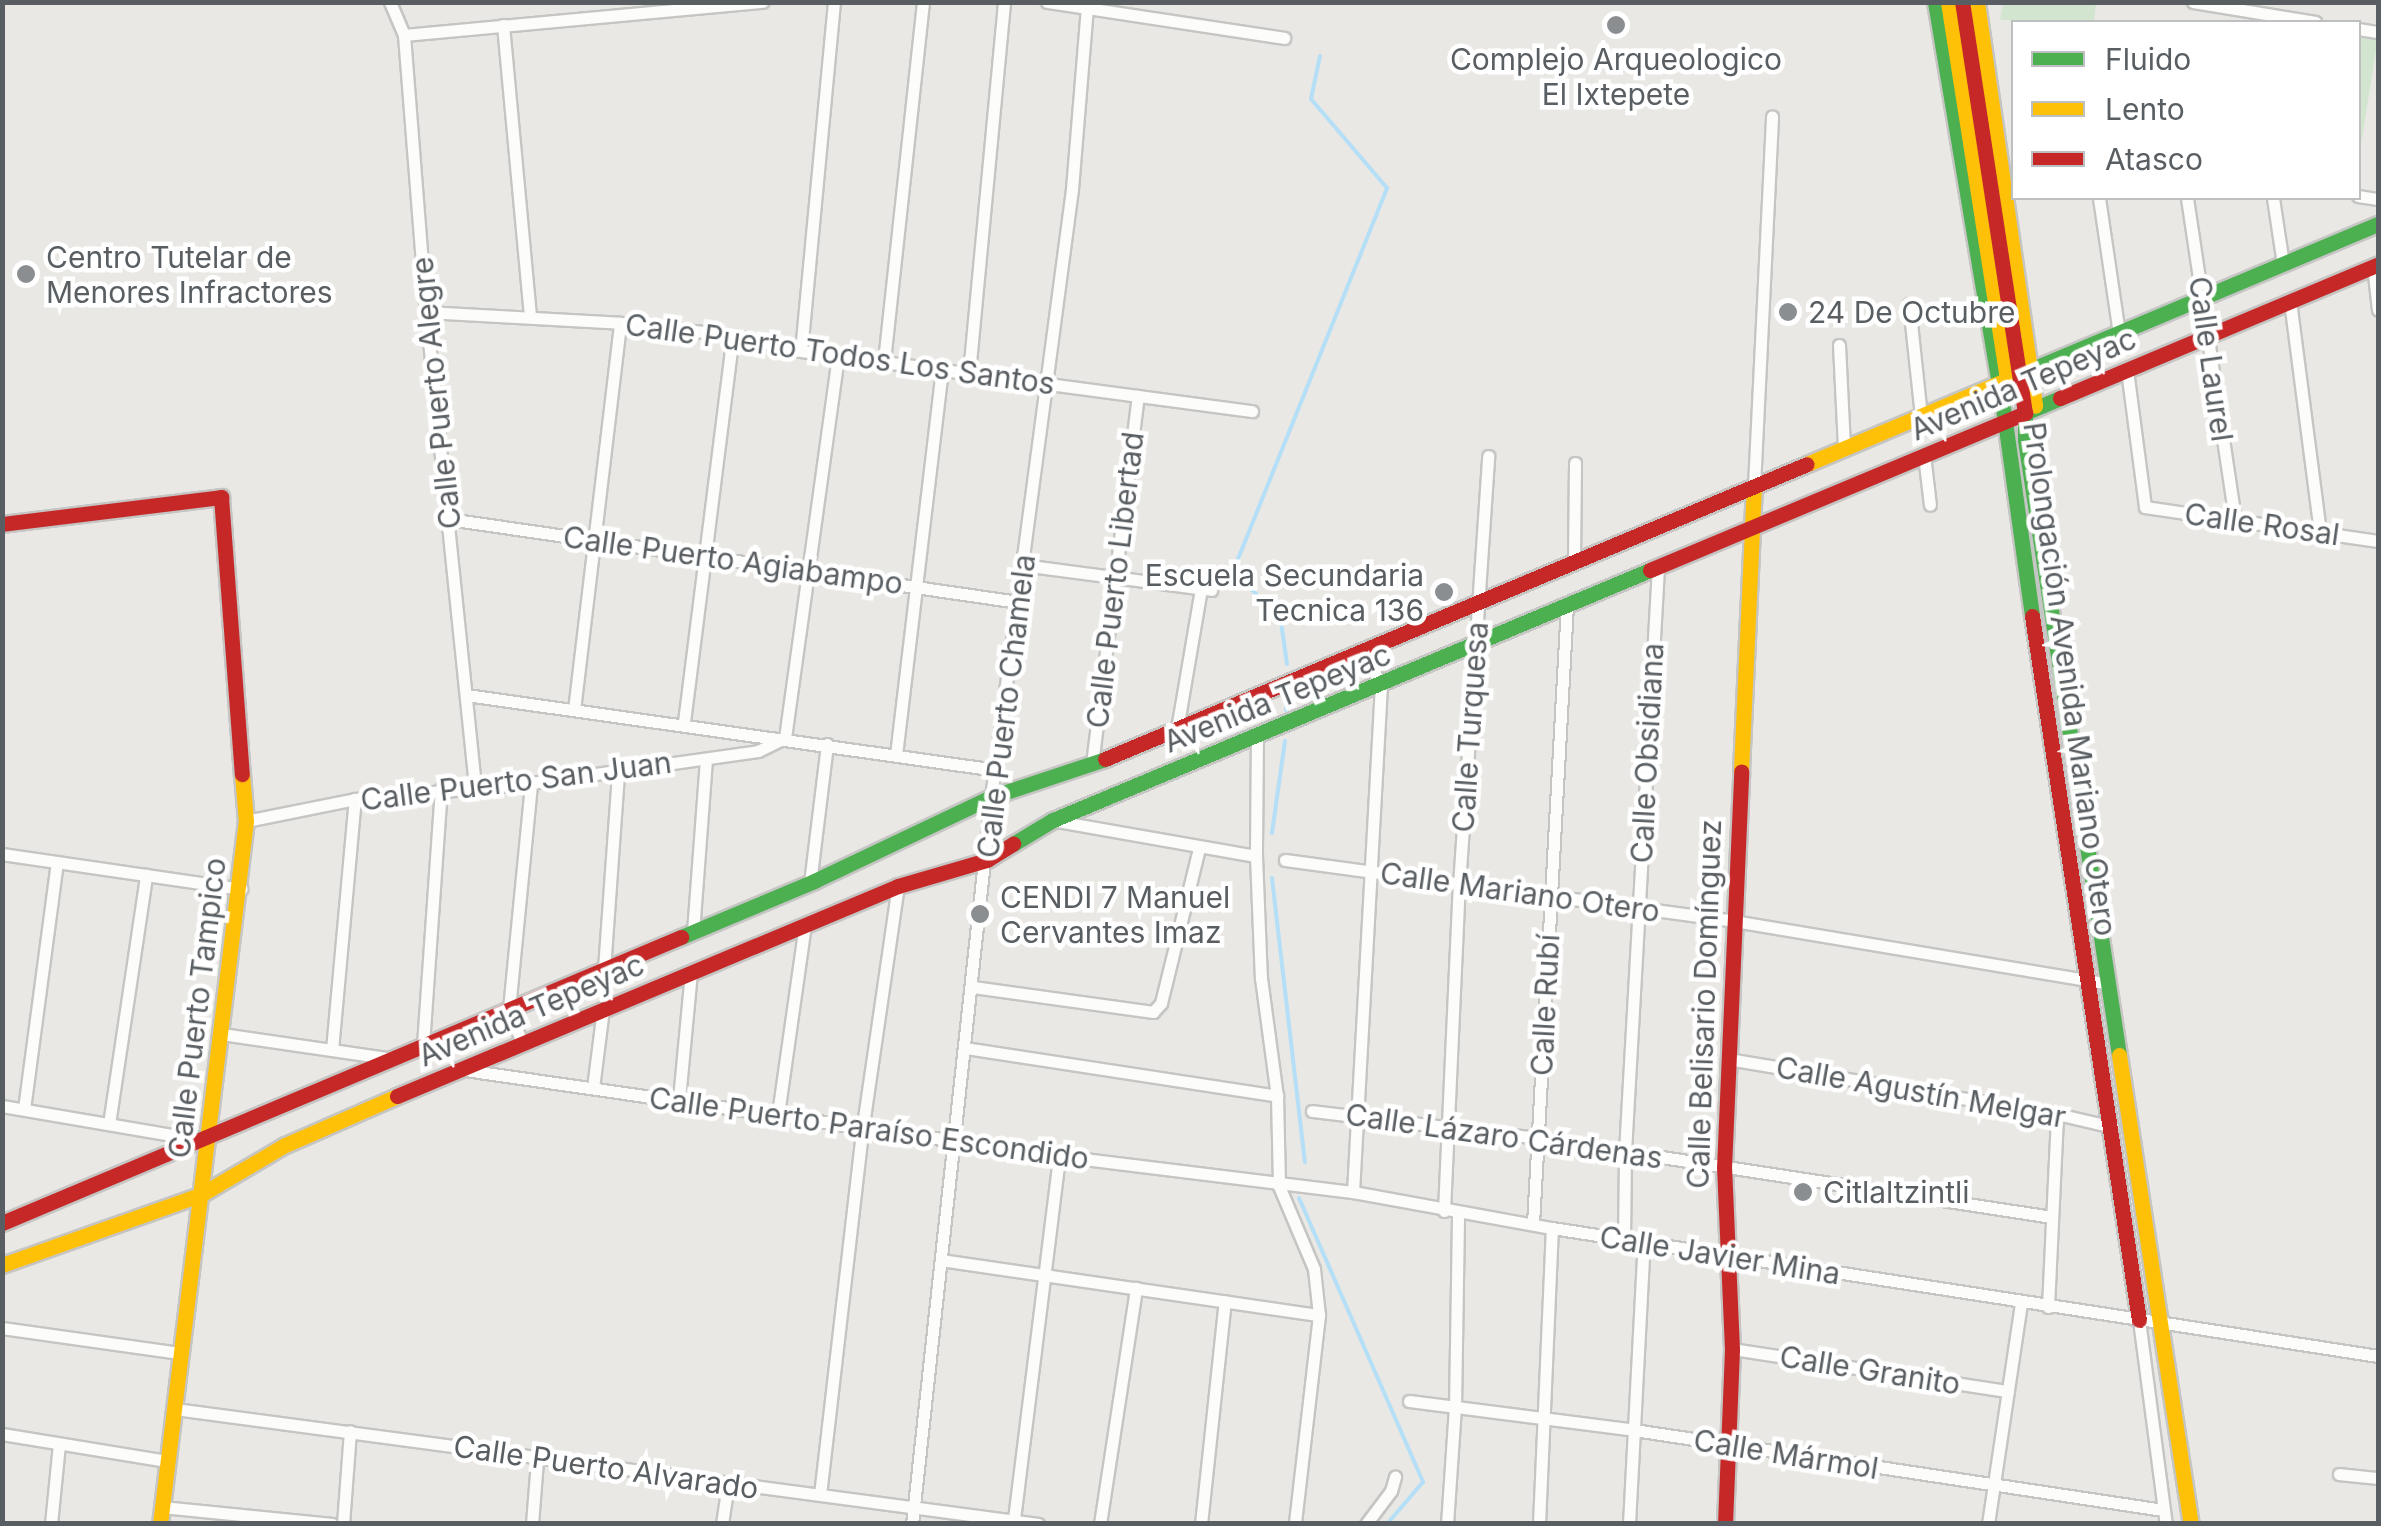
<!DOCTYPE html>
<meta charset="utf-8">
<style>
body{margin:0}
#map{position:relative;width:2381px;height:1526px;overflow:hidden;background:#e9e8e4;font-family:Inter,sans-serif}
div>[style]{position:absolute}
.green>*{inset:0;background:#d2e6cf;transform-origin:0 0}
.stream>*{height:4px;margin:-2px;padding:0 2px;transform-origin:2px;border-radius:2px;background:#b4dff7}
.roads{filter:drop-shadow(2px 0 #c5c5c4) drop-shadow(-2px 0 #c5c5c4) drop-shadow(0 2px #c5c5c4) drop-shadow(0 -2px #c5c5c4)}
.street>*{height:11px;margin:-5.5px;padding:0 5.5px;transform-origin:5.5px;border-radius:5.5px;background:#fcfcfb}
.fast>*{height:15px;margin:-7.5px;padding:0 7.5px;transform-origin:7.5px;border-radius:7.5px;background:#4caf50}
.slow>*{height:15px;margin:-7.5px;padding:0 7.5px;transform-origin:7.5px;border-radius:7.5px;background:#ffc107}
.jam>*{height:15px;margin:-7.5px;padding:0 7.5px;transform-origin:7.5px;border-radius:7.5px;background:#c62828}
.dots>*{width:28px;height:28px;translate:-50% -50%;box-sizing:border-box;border:5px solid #fff;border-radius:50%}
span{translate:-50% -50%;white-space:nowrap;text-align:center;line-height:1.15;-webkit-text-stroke:9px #fff;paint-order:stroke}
.poi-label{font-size:30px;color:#595e62}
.left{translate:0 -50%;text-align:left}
.right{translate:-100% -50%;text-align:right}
.street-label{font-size:30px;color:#595e62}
.frame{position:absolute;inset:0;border:5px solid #595e62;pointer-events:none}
.legend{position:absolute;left:2011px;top:20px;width:350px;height:180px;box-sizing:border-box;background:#fff;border:2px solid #bdbfc0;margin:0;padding:12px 18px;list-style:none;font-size:30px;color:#595e62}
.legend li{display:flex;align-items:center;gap:20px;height:50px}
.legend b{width:50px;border:2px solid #bdbfc0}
</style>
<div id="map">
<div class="green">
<div style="clip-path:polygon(2003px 3px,2003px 2px,2096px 3px,2094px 22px,2000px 20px)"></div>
<div style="left:2358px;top:36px;width:20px;height:121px;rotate:9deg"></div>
</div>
<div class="stream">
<div style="left:1287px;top:664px;width:42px;rotate:-98.1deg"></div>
<div style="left:1281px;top:622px;width:63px;rotate:-131.8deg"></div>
<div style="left:1239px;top:575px;width:16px;rotate:-94deg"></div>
<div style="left:1238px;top:559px;width:400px;rotate:-68.1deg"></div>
<div style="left:1387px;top:188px;width:117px;rotate:-130.5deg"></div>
<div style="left:1311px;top:99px;width:44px;rotate:-78.2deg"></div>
<div style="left:1286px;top:710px;width:19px;rotate:-84deg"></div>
<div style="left:1272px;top:833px;width:93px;rotate:-82deg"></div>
<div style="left:1272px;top:878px;width:286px;rotate:83.4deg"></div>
<div style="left:1299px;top:1198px;width:310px;rotate:66.4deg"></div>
<div style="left:1423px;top:1482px;width:55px;rotate:130.6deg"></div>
</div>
<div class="roads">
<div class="street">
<div style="left:390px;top:2px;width:36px;rotate:67deg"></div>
<div style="left:404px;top:35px;width:278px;rotate:85.5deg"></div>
<div style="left:426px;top:312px;width:478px;rotate:84.1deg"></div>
<div style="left:1047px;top:2px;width:240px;rotate:8.6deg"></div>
<div style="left:2193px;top:2px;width:124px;rotate:9.3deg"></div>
<div style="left:503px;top:25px;width:292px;rotate:84.7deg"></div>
<div style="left:2358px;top:29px;width:20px;rotate:9deg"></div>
<div style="left:404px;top:35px;width:360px;rotate:-5.3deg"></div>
<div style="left:2358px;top:196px;width:20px;rotate:9deg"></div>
<div style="left:2099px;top:198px;width:136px;rotate:81.6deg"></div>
<div style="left:2187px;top:198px;width:326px;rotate:81.5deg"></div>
<div style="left:2273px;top:198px;width:67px;rotate:81.4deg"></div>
<div style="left:2373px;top:266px;width:44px;rotate:83.5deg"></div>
<div style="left:2290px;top:301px;width:233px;rotate:82.6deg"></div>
<div style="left:1909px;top:304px;width:113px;rotate:83.9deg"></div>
<div style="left:426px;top:312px;width:194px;rotate:3.2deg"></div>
<div style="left:620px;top:323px;width:114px;rotate:6.1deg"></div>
<div style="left:733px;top:335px;width:70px;rotate:13.2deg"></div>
<div style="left:801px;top:351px;width:455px;rotate:7.6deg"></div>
<div style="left:1839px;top:345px;width:103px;rotate:87.2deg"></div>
<div style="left:801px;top:351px;width:351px;rotate:-84.6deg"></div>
<div style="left:884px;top:361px;width:361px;rotate:-83.8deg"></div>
<div style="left:2127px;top:370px;width:138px;rotate:82.5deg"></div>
<div style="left:2145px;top:507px;width:235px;rotate:8.3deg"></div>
<div style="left:969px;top:373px;width:373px;rotate:-84.6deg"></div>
<div style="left:1924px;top:455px;width:50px;rotate:83.2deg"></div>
<div style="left:1754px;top:486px;width:370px;rotate:-87.2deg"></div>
<div style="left:448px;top:519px;width:576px;rotate:8.28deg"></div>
<div style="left:1574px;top:560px;width:97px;rotate:-89.4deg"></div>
<div style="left:1022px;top:565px;width:191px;rotate:7.5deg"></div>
<div style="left:466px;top:695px;width:535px;rotate:8.05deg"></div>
<div style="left:574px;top:710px;width:390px;rotate:-83.2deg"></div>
<div style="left:684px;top:722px;width:390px;rotate:-82.8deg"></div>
<div style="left:1177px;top:729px;width:142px;rotate:-80.3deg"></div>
<div style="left:1257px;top:735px;width:121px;rotate:90.5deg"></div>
<div style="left:1256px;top:856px;width:122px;rotate:87.7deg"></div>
<div style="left:1261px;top:978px;width:119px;rotate:82.3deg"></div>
<div style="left:1277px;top:1096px;width:90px;rotate:88.7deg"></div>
<div style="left:1279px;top:1186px;width:90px;rotate:67.1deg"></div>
<div style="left:1314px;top:1269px;width:46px;rotate:83.8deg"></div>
<div style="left:1319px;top:1315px;width:210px;rotate:96.6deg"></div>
<div style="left:896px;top:755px;width:389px;rotate:-83.2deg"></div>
<div style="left:1092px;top:764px;width:371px;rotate:-82.9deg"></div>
<div style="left:246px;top:821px;width:111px;rotate:-11.4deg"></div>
<div style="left:355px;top:799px;width:177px;rotate:-5.2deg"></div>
<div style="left:531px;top:783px;width:229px;rotate:-8deg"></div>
<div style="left:758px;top:751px;width:30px;rotate:-26deg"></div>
<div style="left:785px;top:738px;width:387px;rotate:-82.1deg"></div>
<div style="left:1057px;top:821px;width:202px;rotate:10deg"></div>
<div style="left:2px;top:854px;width:242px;rotate:8.3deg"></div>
<div style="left:1285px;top:860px;width:453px;rotate:7.7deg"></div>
<div style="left:1734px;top:921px;width:380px;rotate:9.5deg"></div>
<div style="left:810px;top:883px;width:140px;rotate:-83deg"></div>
<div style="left:693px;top:932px;width:173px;rotate:-85.7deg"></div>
<div style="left:604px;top:969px;width:197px;rotate:-85.9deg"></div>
<div style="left:973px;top:987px;width:182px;rotate:7.9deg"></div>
<div style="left:1153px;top:1012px;width:12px;rotate:-48deg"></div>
<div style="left:1161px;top:1003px;width:160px;rotate:-76.2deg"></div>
<div style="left:222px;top:1034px;width:166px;rotate:8.3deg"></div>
<div style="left:522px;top:1043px;width:36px;rotate:-111deg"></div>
<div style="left:509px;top:1009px;width:227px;rotate:-84.4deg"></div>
<div style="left:423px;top:1045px;width:257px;rotate:-86deg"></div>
<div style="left:965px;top:1048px;width:316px;rotate:8.7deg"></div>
<div style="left:332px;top:1050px;width:252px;rotate:-84.8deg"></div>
<div style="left:1728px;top:1059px;width:334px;rotate:9.5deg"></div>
<div style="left:2057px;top:1114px;width:57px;rotate:13.1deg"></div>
<div style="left:465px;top:1070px;width:600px;rotate:8.24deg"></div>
<div style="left:1059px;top:1156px;width:296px;rotate:7deg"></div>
<div style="left:1353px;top:1192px;width:202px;rotate:10.3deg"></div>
<div style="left:1552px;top:1228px;width:836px;rotate:8.81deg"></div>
<div style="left:593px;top:1088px;width:80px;rotate:-82.8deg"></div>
<div style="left:679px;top:1099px;width:128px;rotate:-84.6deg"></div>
<div style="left:2px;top:1106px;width:196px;rotate:9.7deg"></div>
<div style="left:24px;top:1109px;width:249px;rotate:-82.4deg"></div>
<div style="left:1312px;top:1111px;width:228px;rotate:6.8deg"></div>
<div style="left:1538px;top:1138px;width:520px;rotate:8.74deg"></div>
<div style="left:778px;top:1114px;width:192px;rotate:-81.9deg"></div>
<div style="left:109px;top:1124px;width:252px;rotate:-81.5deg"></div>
<div style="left:1353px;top:1192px;width:508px;rotate:-86.84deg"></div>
<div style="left:1381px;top:685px;width:40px;rotate:-118deg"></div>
<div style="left:1444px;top:1211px;width:326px;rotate:-87.4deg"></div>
<div style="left:1459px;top:885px;width:430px;rotate:-86.1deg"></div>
<div style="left:1533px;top:1224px;width:620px;rotate:-86.86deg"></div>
<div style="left:1624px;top:1239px;width:87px;rotate:-89.3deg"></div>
<div style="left:1625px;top:1152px;width:586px;rotate:-86.77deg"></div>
<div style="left:941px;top:1260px;width:382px;rotate:8.3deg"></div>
<div style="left:2048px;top:1307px;width:193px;rotate:-87.3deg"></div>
<div style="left:2139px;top:1320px;width:206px;rotate:82.5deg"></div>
<div style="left:2px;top:1328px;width:181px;rotate:8deg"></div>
<div style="left:1732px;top:1349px;width:279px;rotate:8.7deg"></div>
<div style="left:1409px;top:1401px;width:227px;rotate:7.3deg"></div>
<div style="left:1634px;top:1430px;width:535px;rotate:8.6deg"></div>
<div style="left:175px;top:1409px;width:871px;rotate:7.59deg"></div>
<div style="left:2px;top:1434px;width:167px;rotate:9.3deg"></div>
<div style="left:2339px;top:1474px;width:39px;rotate:6deg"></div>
<div style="left:820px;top:1495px;width:372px;rotate:-83.4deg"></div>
<div style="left:863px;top:1125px;width:242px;rotate:-81.7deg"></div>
<div style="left:162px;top:1507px;width:171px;rotate:5.7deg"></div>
<div style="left:1014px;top:1519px;width:366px;rotate:-82.9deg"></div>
<div style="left:51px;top:1524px;width:80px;rotate:-84.3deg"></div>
<div style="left:343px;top:1524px;width:93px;rotate:-85.7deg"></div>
<div style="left:532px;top:1524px;width:64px;rotate:-85.5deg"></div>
<div style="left:722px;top:1524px;width:40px;rotate:-81.5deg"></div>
<div style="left:912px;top:1524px;width:731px;rotate:-83.8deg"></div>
<div style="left:991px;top:797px;width:613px;rotate:-82.41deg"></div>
<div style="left:1072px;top:189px;width:183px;rotate:-85.3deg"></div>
<div style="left:1100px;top:1524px;width:239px;rotate:-81.3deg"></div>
<div style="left:1201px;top:1524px;width:224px;rotate:-83.9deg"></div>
<div style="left:1366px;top:1524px;width:41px;rotate:-52.9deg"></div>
<div style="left:1391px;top:1491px;width:15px;rotate:-74deg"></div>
<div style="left:1447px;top:1524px;width:116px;rotate:-86.1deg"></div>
<div style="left:1455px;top:1408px;width:195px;rotate:-89.1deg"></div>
<div style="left:1539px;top:1524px;width:296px;rotate:-87.5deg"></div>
<div style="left:1629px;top:1524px;width:282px;rotate:-87deg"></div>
<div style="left:1988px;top:1524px;width:223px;rotate:-81.5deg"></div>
</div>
<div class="fast">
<div style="left:1935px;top:2px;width:425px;rotate:80.5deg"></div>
<div style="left:2005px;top:421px;width:197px;rotate:82.1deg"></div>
<div style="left:2023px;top:373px;width:385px;rotate:-22.8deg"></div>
<div style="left:2060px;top:398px;width:38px;rotate:157deg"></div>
<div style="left:2025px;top:413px;width:27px;rotate:90deg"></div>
<div style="left:2025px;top:440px;width:622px;rotate:81.31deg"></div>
<div style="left:1013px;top:844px;width:47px;rotate:-31deg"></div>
<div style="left:1053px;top:820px;width:647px;rotate:-22.72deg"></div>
<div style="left:681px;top:937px;width:144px;rotate:-22.8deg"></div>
<div style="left:814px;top:881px;width:196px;rotate:-25.4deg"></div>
<div style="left:991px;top:797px;width:120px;rotate:-18.4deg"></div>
</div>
<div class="slow">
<div style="left:1948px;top:2px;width:390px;rotate:81.1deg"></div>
<div style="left:1977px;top:2px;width:408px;rotate:81.8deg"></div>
<div style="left:1807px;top:464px;width:229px;rotate:-22.9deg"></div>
<div style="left:1741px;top:771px;width:285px;rotate:-87.4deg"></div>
<div style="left:2119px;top:1055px;width:474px;rotate:81.3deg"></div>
<div style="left:2px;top:1265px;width:212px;rotate:-19.5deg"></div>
<div style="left:202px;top:1194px;width:96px;rotate:-30.6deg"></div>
<div style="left:285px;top:1145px;width:122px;rotate:-23.6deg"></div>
<div style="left:160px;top:1524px;width:708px;rotate:-83.03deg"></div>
<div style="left:246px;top:821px;width:47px;rotate:-94.9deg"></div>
</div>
<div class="jam">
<div style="left:2060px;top:398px;width:345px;rotate:-22.8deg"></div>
<div style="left:2px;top:524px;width:221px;rotate:-7deg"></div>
<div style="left:221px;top:497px;width:278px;rotate:85.7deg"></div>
<div style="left:1650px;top:570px;width:407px;rotate:-22.7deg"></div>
<div style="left:2025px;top:413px;width:416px;rotate:-98.7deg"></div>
<div style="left:2032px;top:616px;width:712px;rotate:81.36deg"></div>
<div style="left:1105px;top:759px;width:761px;rotate:-22.79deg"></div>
<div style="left:397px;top:1096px;width:543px;rotate:-22.74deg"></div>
<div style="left:898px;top:886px;width:93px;rotate:-16.3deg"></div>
<div style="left:987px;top:860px;width:31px;rotate:-32deg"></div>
<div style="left:2px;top:1223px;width:737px;rotate:-22.84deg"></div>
<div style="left:1725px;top:1524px;width:175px;rotate:-87.7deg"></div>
<div style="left:1732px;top:1349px;width:181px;rotate:-92.5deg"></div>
<div style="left:1724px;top:1168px;width:397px;rotate:-87.5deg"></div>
</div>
</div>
<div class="dots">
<div style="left:1616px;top:25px;background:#8b8e90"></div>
<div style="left:26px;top:274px;background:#8b8e90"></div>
<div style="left:1788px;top:312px;background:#8b8e90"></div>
<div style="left:1444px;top:592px;background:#8b8e90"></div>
<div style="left:980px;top:914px;background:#8b8e90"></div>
<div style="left:1803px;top:1192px;background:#8b8e90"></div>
</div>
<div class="poi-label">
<span style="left:1616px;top:76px">Complejo Arqueologico<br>El Ixtepete</span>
<span class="left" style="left:46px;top:274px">Centro Tutelar de<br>Menores Infractores</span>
<span class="left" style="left:1808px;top:312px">24 De Octubre</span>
<span class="right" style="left:1424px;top:592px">Escuela Secundaria<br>Tecnica 136</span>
<span class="left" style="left:1000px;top:914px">CENDI 7 Manuel<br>Cervantes Imaz</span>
<span class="left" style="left:1823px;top:1192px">Citlaltzintli</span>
</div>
<div class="street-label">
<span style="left:840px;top:354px;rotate:8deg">Calle Puerto Todos Los Santos</span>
<span style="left:2211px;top:359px;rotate:82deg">Calle Laurel</span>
<span style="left:2023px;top:384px;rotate:-23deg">Avenida Tepeyac</span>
<span style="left:436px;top:393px;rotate:-96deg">Calle Puerto Alegre</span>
<span style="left:2262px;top:524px;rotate:8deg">Calle Rosal</span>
<span style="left:733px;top:560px;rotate:8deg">Calle Puerto Agiabampo</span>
<span style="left:1115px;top:580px;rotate:-83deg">Calle Puerto Libertad</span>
<span style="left:2070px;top:679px;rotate:82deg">Prolongación Avenida Mariano Otero</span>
<span style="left:1277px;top:698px;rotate:-22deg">Avenida Tepeyac</span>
<span style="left:1006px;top:706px;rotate:-83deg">Calle Puerto Chamela</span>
<span style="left:1470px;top:727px;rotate:-86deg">Calle Turquesa</span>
<span style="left:1647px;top:753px;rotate:-87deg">Calle Obsidiana</span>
<span style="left:516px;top:781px;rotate:-7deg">Calle Puerto San Juan</span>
<span style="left:1520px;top:892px;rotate:8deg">Calle Mariano Otero</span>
<span style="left:1704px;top:1004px;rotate:-88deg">Calle Belisario Domínguez</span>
<span style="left:1545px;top:1005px;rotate:-87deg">Calle Rubí</span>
<span style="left:197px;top:1008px;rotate:-83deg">Calle Puerto Tampico</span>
<span style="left:531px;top:1010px;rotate:-23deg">Avenida Tepeyac</span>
<span style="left:1921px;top:1092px;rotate:10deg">Calle Agustín Melgar</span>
<span style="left:869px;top:1128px;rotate:8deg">Calle Puerto Paraíso Escondido</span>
<span style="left:1504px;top:1136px;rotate:8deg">Calle Lázaro Cárdenas</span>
<span style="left:1720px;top:1255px;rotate:9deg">Calle Javier Mina</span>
<span style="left:1870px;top:1370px;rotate:9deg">Calle Granito</span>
<span style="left:1786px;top:1454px;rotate:9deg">Calle Mármol</span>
<span style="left:606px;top:1467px;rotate:8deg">Calle Puerto Alvarado</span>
</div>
<div class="frame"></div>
<ul class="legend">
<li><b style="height:12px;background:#4caf50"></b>Fluido</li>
<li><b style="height:12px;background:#ffc107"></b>Lento</li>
<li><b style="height:12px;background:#c62828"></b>Atasco</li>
</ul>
</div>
